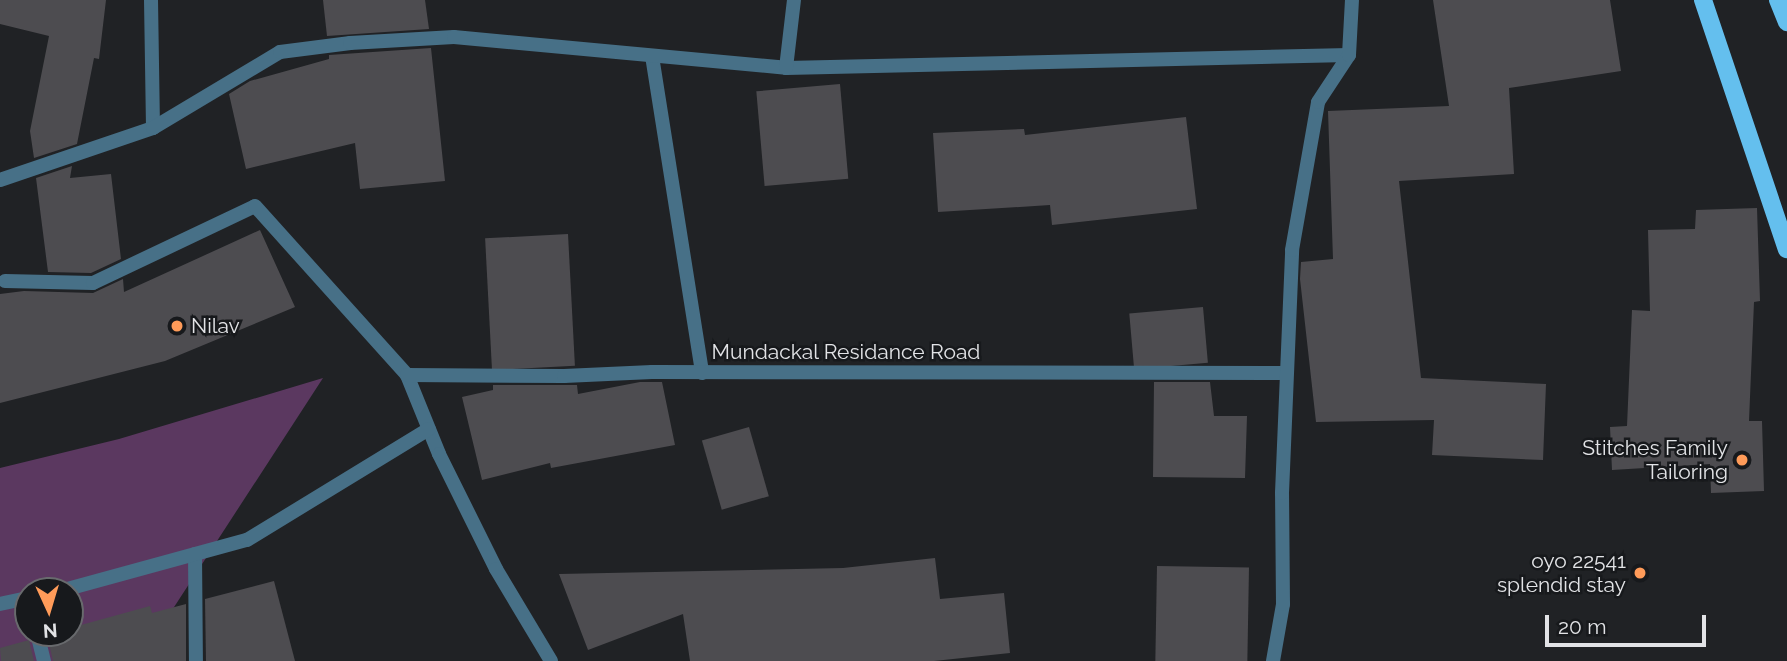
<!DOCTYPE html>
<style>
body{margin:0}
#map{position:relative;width:1787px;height:661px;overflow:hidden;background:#202225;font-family:Raleway,sans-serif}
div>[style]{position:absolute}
.green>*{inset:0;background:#5b3860}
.building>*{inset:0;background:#4d4c50;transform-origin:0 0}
.street>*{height:14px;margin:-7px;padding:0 7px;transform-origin:7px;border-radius:7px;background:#477087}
.primary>*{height:18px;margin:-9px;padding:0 9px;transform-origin:9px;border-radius:9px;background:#64bfee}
.dots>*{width:19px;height:19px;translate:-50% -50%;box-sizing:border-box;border:4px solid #17191c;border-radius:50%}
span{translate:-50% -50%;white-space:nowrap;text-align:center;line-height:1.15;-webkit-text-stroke:5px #17191c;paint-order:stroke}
.poi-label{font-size:21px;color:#e2e3e6}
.left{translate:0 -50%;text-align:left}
.right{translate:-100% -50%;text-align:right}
.street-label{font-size:21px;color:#e2e3e6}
.north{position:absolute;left:14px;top:577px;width:70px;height:70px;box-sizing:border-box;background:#17191c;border:2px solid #686a6d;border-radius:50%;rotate:176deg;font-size:19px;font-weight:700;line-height:28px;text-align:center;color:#e2e3e6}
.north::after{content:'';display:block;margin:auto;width:24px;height:32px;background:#ff9b59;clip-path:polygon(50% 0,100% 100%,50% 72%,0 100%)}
.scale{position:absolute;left:1545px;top:615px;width:161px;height:32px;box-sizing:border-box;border:4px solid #e2e3e6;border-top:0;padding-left:9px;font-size:21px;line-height:24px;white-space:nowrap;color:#e2e3e6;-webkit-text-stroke:5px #17191c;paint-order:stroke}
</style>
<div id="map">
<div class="green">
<div style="clip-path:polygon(evenodd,323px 378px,139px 661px,0 661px,0 468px,119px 439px,323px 378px,28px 591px,70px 591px,70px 633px,28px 633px,28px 591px)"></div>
</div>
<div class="building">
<div style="clip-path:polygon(0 0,106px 0,99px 59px,94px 58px,77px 144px,34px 158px,30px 131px,49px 36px,0 24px)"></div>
<div style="clip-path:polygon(323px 0,425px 0,429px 29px,327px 36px)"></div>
<div style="clip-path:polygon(1433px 0,1610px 0,1621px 71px,1509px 88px,1514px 174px,1399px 181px,1421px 378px,1546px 384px,1543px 460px,1432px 455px,1434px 420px,1316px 422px,1300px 279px,1301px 262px,1333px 259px,1328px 111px,1449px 106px)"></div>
<div style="clip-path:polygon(431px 48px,445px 181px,360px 189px,355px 143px,246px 169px,229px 94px,250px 81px,329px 59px,329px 55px)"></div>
<div style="left:840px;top:84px;width:95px;height:84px;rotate:85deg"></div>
<div style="clip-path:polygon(1186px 117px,1197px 209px,1052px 225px,1050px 205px,938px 212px,933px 133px,1024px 129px,1025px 135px)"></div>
<div style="clip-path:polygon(72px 166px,70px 178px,111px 174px,121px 259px,91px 273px,48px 272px,36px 178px)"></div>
<div style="clip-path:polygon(1757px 208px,1760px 301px,1754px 302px,1749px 421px,1762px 421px,1764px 491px,1711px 493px,1710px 464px,1612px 470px,1610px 427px,1627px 426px,1632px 310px,1650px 311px,1648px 230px,1695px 229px,1696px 210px)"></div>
<div style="clip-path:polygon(260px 230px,295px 307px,165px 361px,0 403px,0 294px,24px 291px,93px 293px,123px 279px,124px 292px)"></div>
<div style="left:568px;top:234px;width:132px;height:83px;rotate:87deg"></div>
<div style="left:1203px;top:307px;width:56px;height:74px;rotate:85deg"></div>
<div style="clip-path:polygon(640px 382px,662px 382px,675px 445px,551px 468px,550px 463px,482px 480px,462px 397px,493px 390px,493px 385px,577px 385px,578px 394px)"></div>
<div style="clip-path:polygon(1154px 382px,1210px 382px,1214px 416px,1247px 416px,1245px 478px,1153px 477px)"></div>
<div style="left:749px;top:427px;width:72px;height:49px;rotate:74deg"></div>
<div style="clip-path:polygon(935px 558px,940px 599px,1004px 593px,1010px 653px,934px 661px,690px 661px,683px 614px,588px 650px,559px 574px,843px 568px)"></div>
<div style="left:1157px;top:566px;width:92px;height:95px;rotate:1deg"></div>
<div style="clip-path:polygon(274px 581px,295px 661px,206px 661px,205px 599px)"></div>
<div style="clip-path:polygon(186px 604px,186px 661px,53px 661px,47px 635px,70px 633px,70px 628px,150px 606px,152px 613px)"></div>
<div style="clip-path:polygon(29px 640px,34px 661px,1px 661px,0 648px)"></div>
</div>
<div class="street">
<div style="left:151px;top:0;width:128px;rotate:89.1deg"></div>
<div style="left:652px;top:56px;width:321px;rotate:81deg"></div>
<div style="left:786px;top:68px;width:563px;rotate:-1.32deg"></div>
<div style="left:0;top:180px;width:162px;rotate:-18.8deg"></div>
<div style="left:153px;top:128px;width:148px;rotate:-30.9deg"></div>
<div style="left:280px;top:52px;width:71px;rotate:-7.3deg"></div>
<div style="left:350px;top:43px;width:104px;rotate:-3.3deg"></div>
<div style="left:454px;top:37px;width:333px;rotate:5.3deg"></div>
<div style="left:786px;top:68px;width:68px;rotate:-83.3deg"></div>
<div style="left:5px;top:281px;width:88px;rotate:1.3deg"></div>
<div style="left:93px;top:283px;width:179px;rotate:-25.4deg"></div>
<div style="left:255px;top:206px;width:227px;rotate:48deg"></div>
<div style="left:407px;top:375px;width:85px;rotate:67.9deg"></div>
<div style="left:439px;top:454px;width:128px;rotate:63.6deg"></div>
<div style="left:496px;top:569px;width:107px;rotate:59.1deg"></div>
<div style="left:407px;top:375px;width:157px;rotate:0.4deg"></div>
<div style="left:564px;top:376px;width:88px;rotate:-2.6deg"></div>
<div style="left:652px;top:372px;width:634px;rotate:0.09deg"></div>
<div style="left:195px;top:554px;width:107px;rotate:89.5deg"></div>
<div style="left:60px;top:591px;width:194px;rotate:-15.3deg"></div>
<div style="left:247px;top:540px;width:213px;rotate:-31.4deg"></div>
<div style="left:0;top:604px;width:29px;rotate:-12deg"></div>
<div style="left:37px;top:633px;width:29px;rotate:76deg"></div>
<div style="left:1273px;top:661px;width:58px;rotate:-80deg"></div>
<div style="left:1283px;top:604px;width:111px;rotate:-90.5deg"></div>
<div style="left:1282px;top:493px;width:243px;rotate:-87.6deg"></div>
<div style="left:1292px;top:250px;width:150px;rotate:-80deg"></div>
<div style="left:1318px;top:102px;width:56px;rotate:-56.6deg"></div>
<div style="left:1349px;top:55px;width:55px;rotate:-86.9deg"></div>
</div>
<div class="primary">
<div style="left:1703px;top:0;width:263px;rotate:71.4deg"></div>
<div style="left:1778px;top:0;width:24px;rotate:68deg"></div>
</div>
<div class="dots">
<div style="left:177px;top:326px;background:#ff9b59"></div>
<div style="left:1742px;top:460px;background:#ff9b59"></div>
<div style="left:1640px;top:573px;background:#ff9b59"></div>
</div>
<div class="poi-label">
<span class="left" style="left:191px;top:326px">Nilav</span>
<span class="right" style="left:1728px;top:460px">Stitches Family<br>Tailoring</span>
<span class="right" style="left:1626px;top:573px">oyo 22541<br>splendid stay</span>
</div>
<div class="street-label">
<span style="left:846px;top:352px">Mundackal Residance Road</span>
</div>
<div class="north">N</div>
<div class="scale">20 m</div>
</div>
